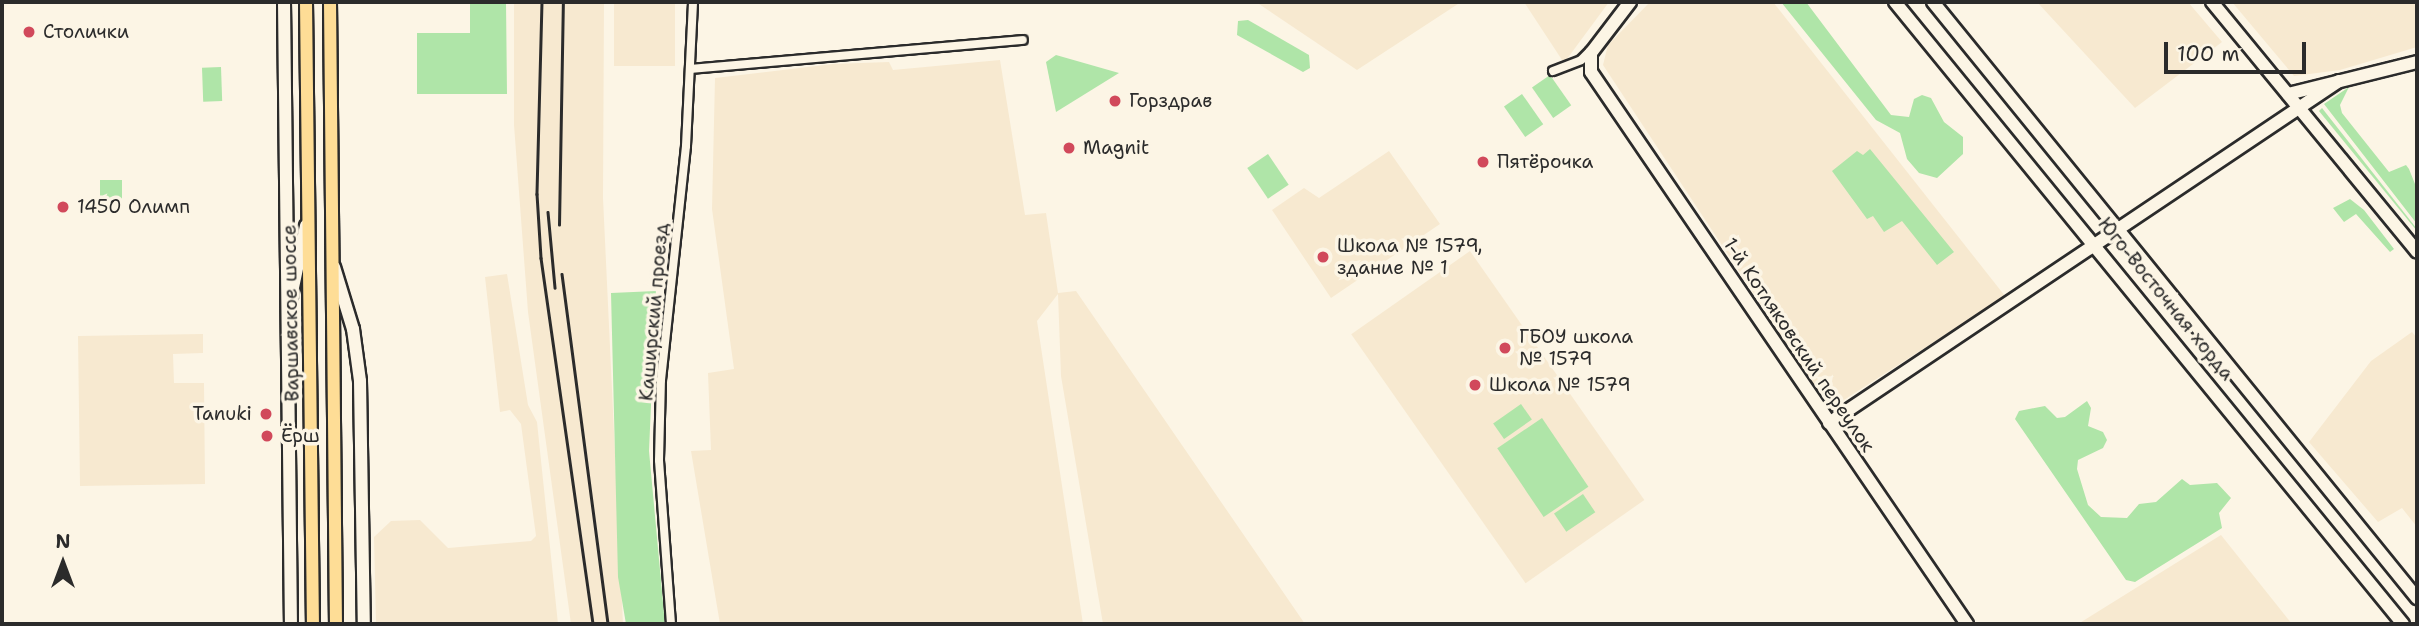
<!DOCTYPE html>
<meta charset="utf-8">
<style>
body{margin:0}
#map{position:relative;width:2419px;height:626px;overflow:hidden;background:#fcf5e5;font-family:"Shantell Sans",sans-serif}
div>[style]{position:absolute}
.built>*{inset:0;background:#f7e9d0;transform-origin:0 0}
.green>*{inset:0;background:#afe5a8;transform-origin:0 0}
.roads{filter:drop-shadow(2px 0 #2b2b2b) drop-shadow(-2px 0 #2b2b2b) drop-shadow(0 2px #2b2b2b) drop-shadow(0 -2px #2b2b2b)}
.street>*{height:8px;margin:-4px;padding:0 4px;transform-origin:4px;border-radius:4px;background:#fcf5e5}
.secondary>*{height:12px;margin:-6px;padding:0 6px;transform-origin:6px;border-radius:6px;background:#fcf5e5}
.primary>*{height:12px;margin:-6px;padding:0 6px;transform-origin:6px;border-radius:6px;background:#fedd96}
.rail>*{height:2.5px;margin:-1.25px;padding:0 1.25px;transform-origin:1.25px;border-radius:1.25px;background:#2b2b2b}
.dots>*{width:19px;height:19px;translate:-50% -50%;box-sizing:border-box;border:4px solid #fcf5e5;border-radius:50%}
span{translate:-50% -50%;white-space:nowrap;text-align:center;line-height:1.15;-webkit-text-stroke:7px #fcf5e5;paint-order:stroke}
.poi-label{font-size:19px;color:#2b2b2b}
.left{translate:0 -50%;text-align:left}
.right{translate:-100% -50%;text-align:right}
.street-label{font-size:19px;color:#2b2b2b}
.frame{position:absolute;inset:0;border:4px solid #2b2b2b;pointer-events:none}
.north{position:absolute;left:28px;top:528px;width:70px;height:70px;-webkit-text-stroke:5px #fcf5e5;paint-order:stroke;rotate:0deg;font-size:19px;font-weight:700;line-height:28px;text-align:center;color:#2b2b2b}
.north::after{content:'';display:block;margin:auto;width:24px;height:32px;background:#2b2b2b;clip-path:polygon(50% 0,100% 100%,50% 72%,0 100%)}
.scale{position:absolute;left:2164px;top:42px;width:142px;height:32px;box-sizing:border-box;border:4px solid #2b2b2b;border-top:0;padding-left:9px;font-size:21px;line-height:24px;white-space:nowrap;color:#2b2b2b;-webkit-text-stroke:5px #fcf5e5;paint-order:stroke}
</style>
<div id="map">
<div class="built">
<div style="clip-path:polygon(514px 2px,604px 2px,603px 198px,623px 624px,571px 624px,528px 312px,514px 125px)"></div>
<div style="left:614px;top:2px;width:61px;height:64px"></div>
<div style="clip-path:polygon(1256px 2px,1461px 2px,1357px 70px)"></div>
<div style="clip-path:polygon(1524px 2px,1609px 2px,1564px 63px)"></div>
<div style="clip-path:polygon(1650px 2px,1773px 2px,2005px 296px,1830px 409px,1603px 65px,1608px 45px)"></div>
<div style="clip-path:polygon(2037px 2px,2188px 2px,2222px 42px,2135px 108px)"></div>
<div style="clip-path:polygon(2232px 2px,2417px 2px,2417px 47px,2340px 70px,2294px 76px)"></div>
<div style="clip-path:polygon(1000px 60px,1025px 215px,1046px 213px,1058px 293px,1076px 291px,1305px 624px,1103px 624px,1061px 376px,1058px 294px,1037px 321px,1083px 624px,720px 624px,691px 451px,711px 450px,708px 373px,734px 369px,712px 209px,715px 78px,833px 64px,889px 62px,893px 70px)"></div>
<div style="clip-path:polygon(1389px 151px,1440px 224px,1331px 298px,1272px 210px,1304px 188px,1319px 198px)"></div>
<div style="left:1470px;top:251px;width:304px;height:145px;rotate:55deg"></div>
<div style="clip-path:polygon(507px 274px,528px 405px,537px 422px,558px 624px,376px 624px,374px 537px,391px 521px,420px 520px,448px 548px,531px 541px,536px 536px,521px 424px,510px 410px,500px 412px,485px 277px)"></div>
<div style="clip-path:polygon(2412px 332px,2417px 338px,2417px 527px,2402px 508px,2378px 522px,2309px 442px,2371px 361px)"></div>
<div style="clip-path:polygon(203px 334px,203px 353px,173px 354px,174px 383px,204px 383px,205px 484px,80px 486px,78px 336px)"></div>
<div style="clip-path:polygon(2221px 535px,2292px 624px,2078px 624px)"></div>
</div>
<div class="green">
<div style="clip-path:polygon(470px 2px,506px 2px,507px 94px,417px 94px,417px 33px,470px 33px)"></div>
<div style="clip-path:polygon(1781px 2px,1806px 2px,1891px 115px,1909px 117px,1914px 99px,1922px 95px,1931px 98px,1944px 122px,1963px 137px,1963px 154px,1937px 178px,1919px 173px,1907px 159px,1900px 133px,1876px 120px)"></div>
<div style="clip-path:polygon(1248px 20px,1309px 55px,1310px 68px,1303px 72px,1237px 35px,1238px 21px)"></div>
<div style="clip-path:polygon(1056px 55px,1119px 73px,1056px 112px,1046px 62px)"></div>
<div style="left:221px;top:67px;width:34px;height:19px;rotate:88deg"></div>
<div style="left:1550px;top:75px;width:37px;height:22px;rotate:55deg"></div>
<div style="clip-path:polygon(2349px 87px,2340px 105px,2342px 113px,2389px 172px,2406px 165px,2409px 169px,2417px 189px,2417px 224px,2324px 104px)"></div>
<div style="left:1522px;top:94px;width:37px;height:22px;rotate:55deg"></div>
<div style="clip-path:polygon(2322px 108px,2417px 229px,2417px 231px,2319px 111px)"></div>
<div style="clip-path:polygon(1870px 149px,1954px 252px,1937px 265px,1902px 221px,1884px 232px,1873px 216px,1867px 219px,1832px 171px,1857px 151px,1863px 155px)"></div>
<div style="left:1268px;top:154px;width:37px;height:25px;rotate:56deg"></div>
<div style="left:100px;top:180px;width:22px;height:30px"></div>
<div style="clip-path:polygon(2350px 199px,2364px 210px,2394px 249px,2390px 252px,2356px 214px,2344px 222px,2333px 208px)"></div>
<div style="clip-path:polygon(656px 291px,649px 451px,665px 624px,626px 624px,618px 577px,611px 293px)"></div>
<div style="clip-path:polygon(2087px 401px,2091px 408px,2088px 426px,2103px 432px,2107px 440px,2103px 448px,2078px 460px,2077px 469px,2088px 505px,2101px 517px,2127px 518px,2139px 504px,2156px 502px,2182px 479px,2190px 485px,2217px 483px,2231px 498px,2219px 513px,2222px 528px,2135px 582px,2126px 580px,2015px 419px,2019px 411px,2045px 406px,2057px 418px,2065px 417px)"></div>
<div style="left:1521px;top:404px;width:19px;height:34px;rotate:55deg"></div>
<div style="left:1542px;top:418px;width:83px;height:54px;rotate:56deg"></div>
<div style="left:1583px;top:494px;width:22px;height:35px;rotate:56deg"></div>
</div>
<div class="roads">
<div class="street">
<div style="left:691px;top:69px;width:333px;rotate:-5deg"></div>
<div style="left:1553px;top:71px;width:30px;rotate:-21deg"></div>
<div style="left:1581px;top:60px;width:14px;rotate:-45deg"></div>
<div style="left:671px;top:624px;width:164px;rotate:-94.2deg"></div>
<div style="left:659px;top:460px;width:80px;rotate:-88.6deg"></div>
<div style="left:661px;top:380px;width:235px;rotate:-83.9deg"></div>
<div style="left:686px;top:146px;width:144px;rotate:-87.2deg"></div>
</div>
<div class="secondary">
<div style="left:284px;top:2px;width:622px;rotate:89.36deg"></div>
<div style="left:1630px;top:2px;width:64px;rotate:127.4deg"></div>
<div style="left:1591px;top:53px;width:19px;rotate:90deg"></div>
<div style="left:1591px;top:72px;width:668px;rotate:55.74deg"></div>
<div style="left:1895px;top:2px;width:803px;rotate:50.76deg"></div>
<div style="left:1933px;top:2px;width:768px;rotate:50.92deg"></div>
<div style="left:2212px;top:2px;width:323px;rotate:50.6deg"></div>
<div style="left:2288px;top:94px;width:133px;rotate:-13.9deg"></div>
<div style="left:334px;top:267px;width:65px;rotate:73deg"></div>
<div style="left:353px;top:329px;width:52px;rotate:82.3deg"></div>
<div style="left:360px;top:381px;width:243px;rotate:89.1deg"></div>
<div style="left:291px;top:297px;width:73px;rotate:-78.1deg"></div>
<div style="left:1829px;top:423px;width:614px;rotate:-33.85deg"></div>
</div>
<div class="primary">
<div style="left:306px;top:2px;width:622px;rotate:89.36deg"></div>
<div style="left:330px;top:2px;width:622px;rotate:89.45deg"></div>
</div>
</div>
<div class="rail">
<div style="left:542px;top:2px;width:192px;rotate:91.5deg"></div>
<div style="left:537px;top:194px;width:64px;rotate:86.4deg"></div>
<div style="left:541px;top:258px;width:370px;rotate:81.9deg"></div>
<div style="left:548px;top:212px;width:76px;rotate:84.7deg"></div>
<div style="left:559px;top:225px;width:223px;rotate:-89deg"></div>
<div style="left:562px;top:274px;width:353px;rotate:82.5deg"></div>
</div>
<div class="dots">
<div style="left:29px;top:32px;background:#d1495b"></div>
<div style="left:1115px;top:101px;background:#d1495b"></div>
<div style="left:1069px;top:148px;background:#d1495b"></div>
<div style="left:1483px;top:162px;background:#d1495b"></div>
<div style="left:63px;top:207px;background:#d1495b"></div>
<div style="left:1323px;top:257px;background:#d1495b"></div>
<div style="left:1505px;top:348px;background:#d1495b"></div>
<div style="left:1475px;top:385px;background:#d1495b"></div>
<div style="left:266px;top:414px;background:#d1495b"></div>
<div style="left:267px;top:436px;background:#d1495b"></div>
</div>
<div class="poi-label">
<span class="left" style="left:43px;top:32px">Столички</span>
<span class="left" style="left:1129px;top:101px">Горздрав</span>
<span class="left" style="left:1083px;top:148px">Magnit</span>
<span class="left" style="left:1497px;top:162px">Пятёрочка</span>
<span class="left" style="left:77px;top:207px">1450 Олимп</span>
<span class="left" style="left:1337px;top:257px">Школа № 1579,<br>здание № 1</span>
<span class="left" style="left:1519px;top:348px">ГБОУ школа<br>№ 1579</span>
<span class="left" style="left:1489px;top:385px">Школа № 1579</span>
<span class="right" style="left:252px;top:414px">Tanuki</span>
<span class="left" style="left:281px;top:436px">Ёрш</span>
</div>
<div class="street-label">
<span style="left:2166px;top:299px;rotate:51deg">Юго-Восточная хорда</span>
<span style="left:654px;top:312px;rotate:-85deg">Каширский проезд</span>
<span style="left:291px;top:313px;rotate:-91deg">Варшавское шоссе</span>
<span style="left:1799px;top:345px;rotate:56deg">1-й Котляковский переулок</span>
</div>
<div class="frame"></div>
<div class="north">N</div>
<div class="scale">100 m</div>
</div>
